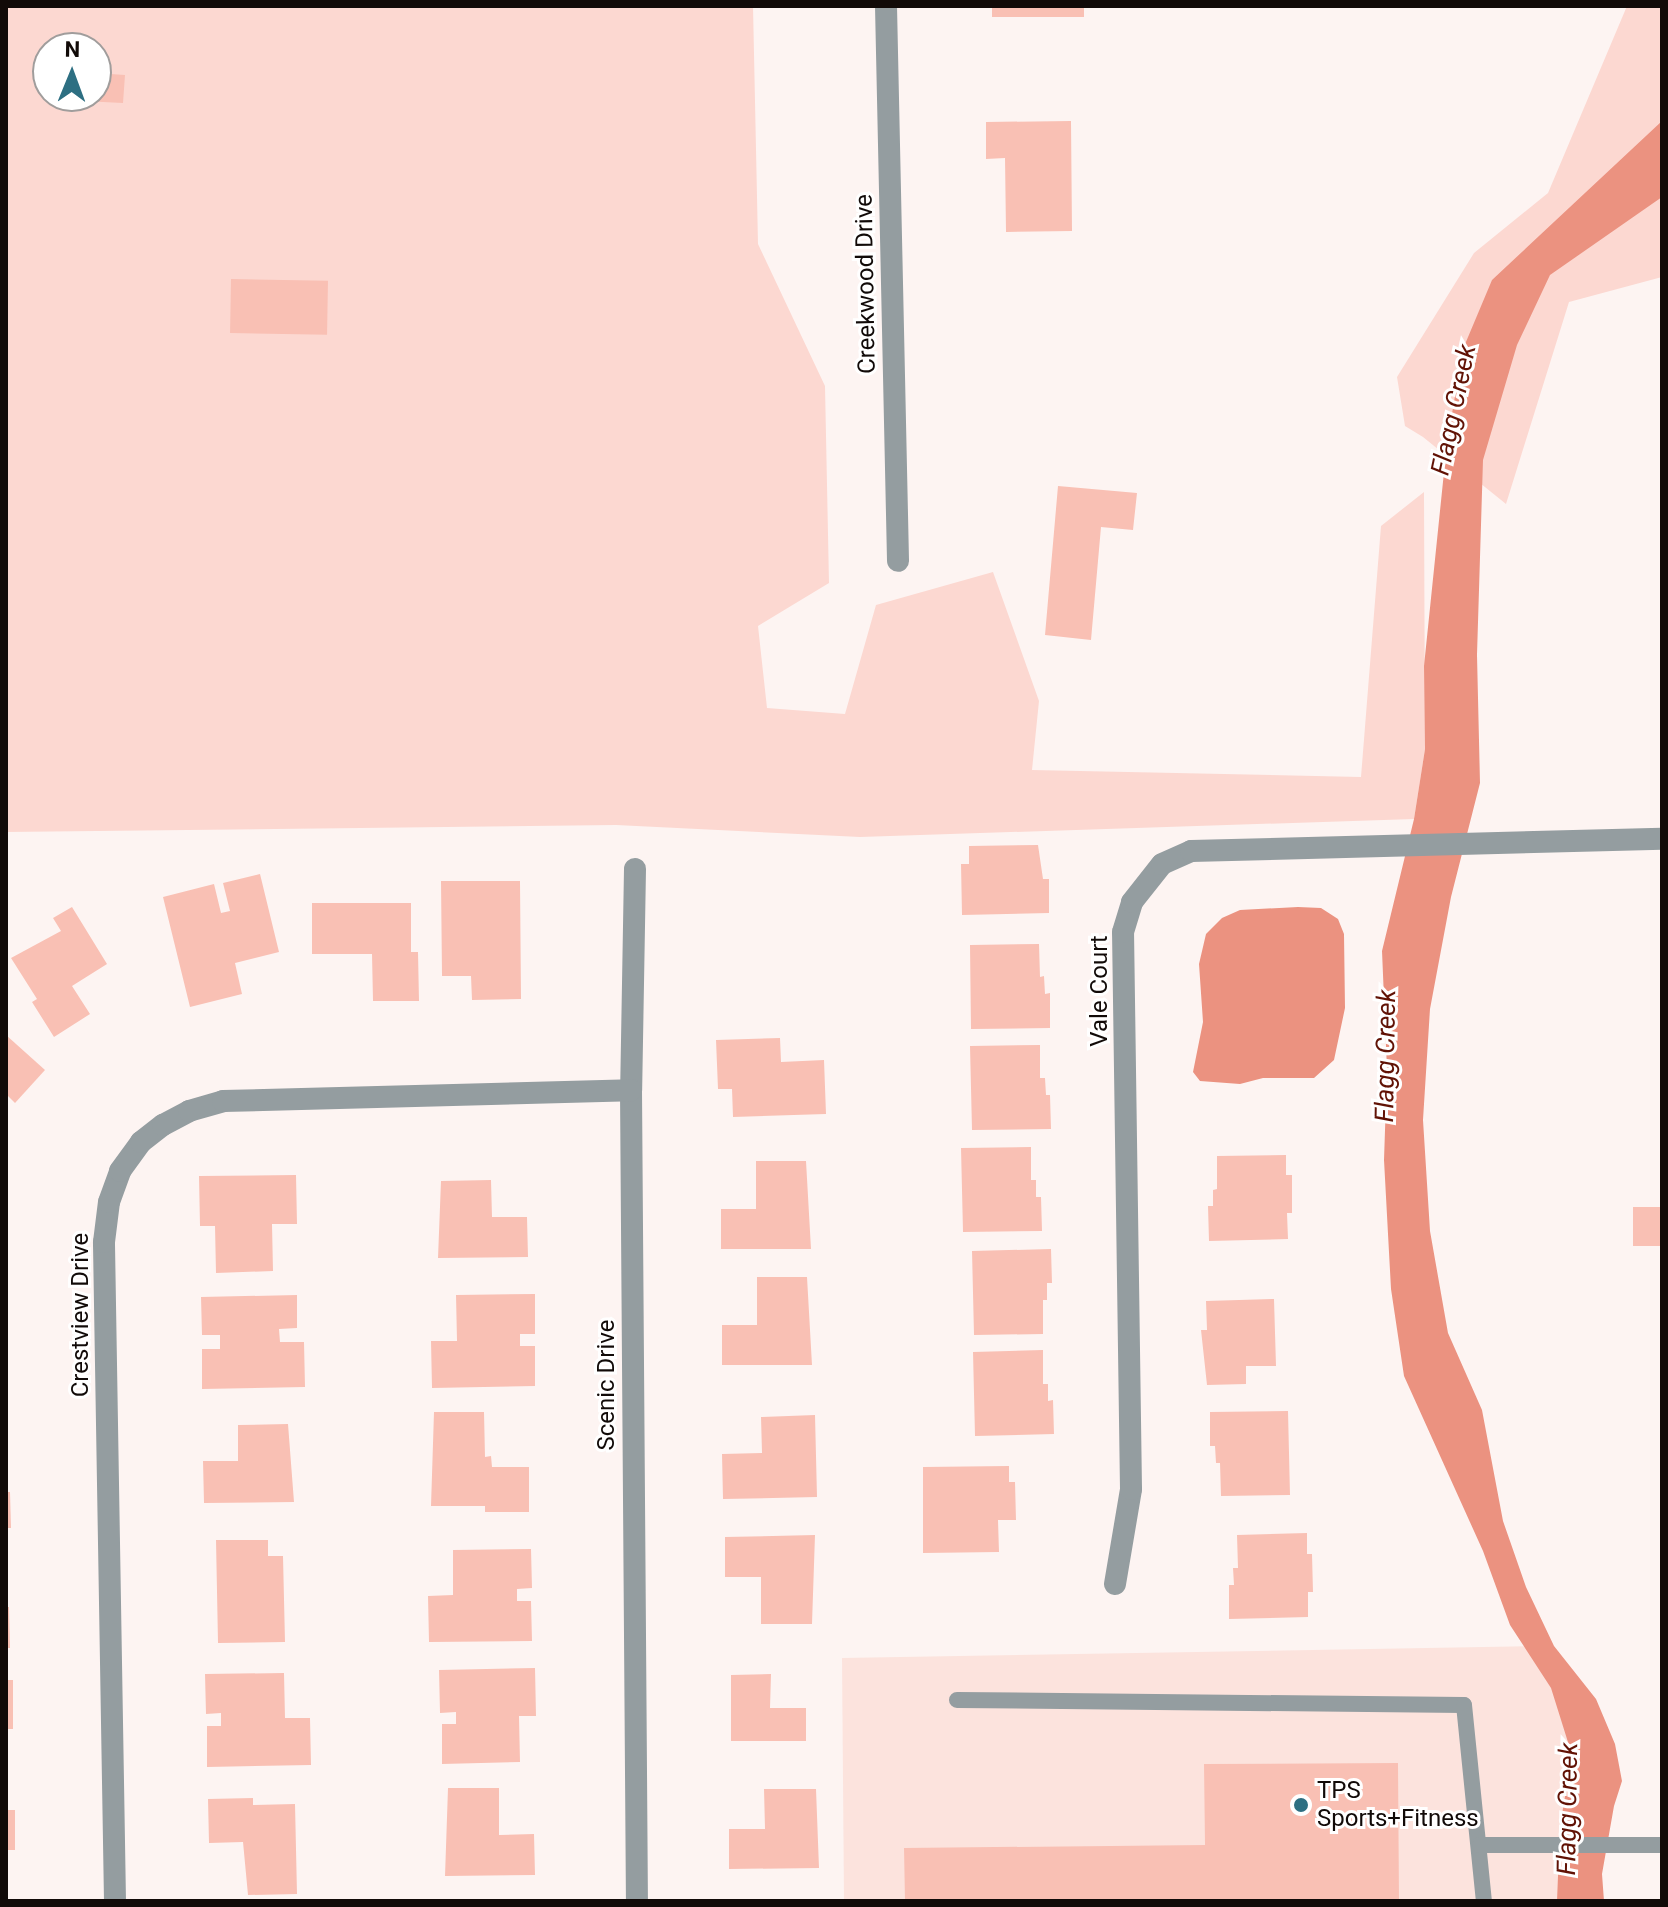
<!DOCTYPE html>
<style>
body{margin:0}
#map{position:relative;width:1668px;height:1907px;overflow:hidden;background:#fdf4f2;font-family:Roboto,sans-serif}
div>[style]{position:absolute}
.built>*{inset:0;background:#fce3dd}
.green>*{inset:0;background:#fcd8d1}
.water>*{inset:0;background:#eb9280}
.building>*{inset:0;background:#f9c0b4;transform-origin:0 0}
.service>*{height:16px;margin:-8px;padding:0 8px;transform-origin:8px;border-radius:8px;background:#949da0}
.minor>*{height:22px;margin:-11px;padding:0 11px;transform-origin:11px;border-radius:11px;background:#949da0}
.dots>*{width:22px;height:22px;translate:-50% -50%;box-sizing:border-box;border:4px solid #fff;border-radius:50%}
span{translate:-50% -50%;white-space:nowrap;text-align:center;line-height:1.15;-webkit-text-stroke:6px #fff;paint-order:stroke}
.street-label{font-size:24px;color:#110a08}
.poi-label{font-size:24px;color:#110a08}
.left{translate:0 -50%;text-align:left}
.water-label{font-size:26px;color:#611205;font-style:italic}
.frame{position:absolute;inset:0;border:8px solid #110a08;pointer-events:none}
.north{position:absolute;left:32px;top:32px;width:80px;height:80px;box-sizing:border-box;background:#fff;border:2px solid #a09d9c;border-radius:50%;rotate:1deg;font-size:22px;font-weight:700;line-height:32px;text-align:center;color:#110a08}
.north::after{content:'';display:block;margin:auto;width:28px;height:36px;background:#2d6f82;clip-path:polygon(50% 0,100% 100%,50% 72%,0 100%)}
</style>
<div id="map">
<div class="built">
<div style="clip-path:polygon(1547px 1646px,1602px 1836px,1601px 1901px,844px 1901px,842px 1658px)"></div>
</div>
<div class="green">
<div style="clip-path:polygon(evenodd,6px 6px,753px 6px,758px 244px,825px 386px,829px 583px,758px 626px,767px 708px,845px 714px,876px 605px,993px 572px,1039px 701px,1032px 770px,1361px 777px,1381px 526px,1424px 492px,1425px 749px,1414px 819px,860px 837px,616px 825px,6px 832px,6px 6px,48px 48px,96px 48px,96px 96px,48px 96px,48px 48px)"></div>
<div style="clip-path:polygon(1627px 6px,1662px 6px,1662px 277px,1569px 302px,1506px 504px,1423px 437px,1405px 426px,1397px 377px,1474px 253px,1548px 193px)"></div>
</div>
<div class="water">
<div style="clip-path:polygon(1662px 121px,1662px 197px,1550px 275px,1517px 345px,1483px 460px,1477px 655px,1480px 783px,1451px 897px,1430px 1009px,1423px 1120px,1430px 1231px,1448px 1333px,1482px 1410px,1503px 1521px,1526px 1587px,1554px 1646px,1596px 1699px,1615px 1744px,1622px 1781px,1614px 1806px,1602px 1874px,1604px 1901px,1557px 1901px,1560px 1826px,1572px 1755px,1551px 1688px,1510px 1625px,1483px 1551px,1404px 1376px,1391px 1289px,1384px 1160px,1387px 1070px,1382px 951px,1414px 819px,1425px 749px,1424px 666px,1447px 443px,1463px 349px,1492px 280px)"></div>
<div style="clip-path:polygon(1298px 907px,1321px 908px,1338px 919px,1344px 934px,1345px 1008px,1334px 1060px,1314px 1078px,1263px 1078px,1240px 1084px,1200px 1081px,1193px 1072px,1203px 1022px,1199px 964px,1206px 934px,1222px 918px,1240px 910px)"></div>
</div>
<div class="building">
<div style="left:992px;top:6px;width:92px;height:11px"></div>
<div style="clip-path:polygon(96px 73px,125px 75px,123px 103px,83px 101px,83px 96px,96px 96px)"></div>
<div style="clip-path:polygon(1071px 121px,1072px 231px,1006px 232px,1005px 158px,986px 159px,986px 122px)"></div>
<div style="left:231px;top:279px;width:97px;height:54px;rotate:1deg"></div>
<div style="clip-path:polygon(1058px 486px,1137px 493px,1133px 530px,1101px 527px,1091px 640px,1045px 635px)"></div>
<div style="clip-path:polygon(1038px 845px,1043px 879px,1049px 879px,1049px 913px,962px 915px,961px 864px,969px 864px,969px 846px)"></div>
<div style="clip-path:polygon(260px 874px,279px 952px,235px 963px,242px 994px,190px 1007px,163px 897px,214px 884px,221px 913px,230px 911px,223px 883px)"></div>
<div style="clip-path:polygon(441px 881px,520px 881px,521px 999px,472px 1000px,471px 976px,442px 976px)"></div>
<div style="clip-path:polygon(312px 903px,411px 903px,411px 952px,418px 952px,419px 1001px,373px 1001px,372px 954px,312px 954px)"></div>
<div style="clip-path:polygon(72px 907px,107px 964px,72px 986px,90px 1014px,54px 1037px,32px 1002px,37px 999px,11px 958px,61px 931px,53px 918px)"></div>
<div style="clip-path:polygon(1039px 944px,1040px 977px,1044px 976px,1045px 994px,1050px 993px,1050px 1028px,971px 1029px,970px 945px)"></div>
<div style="clip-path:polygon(6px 1035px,45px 1070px,15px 1103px,6px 1094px)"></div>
<div style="clip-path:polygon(780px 1038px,781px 1062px,824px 1060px,826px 1114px,733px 1117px,732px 1089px,718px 1089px,716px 1040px)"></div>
<div style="clip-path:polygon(1040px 1045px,1040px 1078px,1045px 1078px,1046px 1095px,1050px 1095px,1051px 1129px,972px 1130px,970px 1046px)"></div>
<div style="clip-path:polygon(1031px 1147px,1031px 1180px,1036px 1180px,1036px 1197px,1041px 1197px,1042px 1231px,963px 1232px,961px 1148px)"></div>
<div style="clip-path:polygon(1286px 1155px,1286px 1175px,1292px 1175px,1292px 1213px,1287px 1213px,1288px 1239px,1209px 1241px,1208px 1206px,1213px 1206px,1213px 1190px,1217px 1189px,1217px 1156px)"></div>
<div style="clip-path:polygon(756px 1161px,806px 1161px,811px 1249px,721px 1249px,721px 1209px,756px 1209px)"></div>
<div style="clip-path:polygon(296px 1175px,297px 1224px,272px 1224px,273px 1271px,216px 1273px,215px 1226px,200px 1226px,199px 1176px)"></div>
<div style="clip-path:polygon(491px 1180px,492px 1217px,527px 1217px,528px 1257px,438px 1258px,441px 1181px)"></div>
<div style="left:1633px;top:1207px;width:29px;height:39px"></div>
<div style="clip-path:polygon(1051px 1249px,1052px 1283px,1047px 1283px,1047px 1300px,1043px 1300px,1043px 1334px,974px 1335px,972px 1251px)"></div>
<div style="clip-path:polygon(757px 1277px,807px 1277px,812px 1365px,722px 1365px,722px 1325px,757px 1325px)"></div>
<div style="clip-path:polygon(535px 1294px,535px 1334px,520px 1334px,520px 1346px,535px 1346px,535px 1386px,432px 1388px,431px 1341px,457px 1341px,456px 1295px)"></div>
<div style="clip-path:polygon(297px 1295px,297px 1328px,279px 1329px,280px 1342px,304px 1342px,305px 1387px,202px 1389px,202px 1349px,220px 1349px,220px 1335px,202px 1335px,201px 1297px)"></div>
<div style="clip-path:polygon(1274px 1299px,1276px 1366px,1246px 1366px,1246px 1384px,1207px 1385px,1201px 1330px,1207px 1330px,1206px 1301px)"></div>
<div style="clip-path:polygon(1043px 1350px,1043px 1384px,1048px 1384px,1048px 1401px,1053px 1400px,1054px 1434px,975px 1436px,973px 1352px)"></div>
<div style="clip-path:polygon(1288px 1411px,1290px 1495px,1221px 1496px,1220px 1463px,1216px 1463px,1215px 1446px,1210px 1446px,1210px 1412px)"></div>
<div style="clip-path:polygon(434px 1412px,484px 1412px,485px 1457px,491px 1456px,492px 1467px,529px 1467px,529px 1512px,485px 1512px,485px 1506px,431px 1506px)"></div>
<div style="clip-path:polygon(815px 1415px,817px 1497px,723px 1499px,722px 1454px,762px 1453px,761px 1417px)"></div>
<div style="clip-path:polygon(288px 1424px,294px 1502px,204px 1503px,203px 1461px,238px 1461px,238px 1425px)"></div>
<div style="clip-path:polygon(1009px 1466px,1009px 1482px,1015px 1482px,1016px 1520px,998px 1520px,999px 1552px,923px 1553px,923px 1467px)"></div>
<div style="clip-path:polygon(6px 1492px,10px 1492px,11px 1528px,6px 1528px)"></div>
<div style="clip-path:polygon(1307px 1533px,1307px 1554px,1312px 1554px,1313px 1592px,1308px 1592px,1308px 1617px,1229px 1619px,1229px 1585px,1234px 1585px,1233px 1568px,1238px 1568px,1237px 1535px)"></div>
<div style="clip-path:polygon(815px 1535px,812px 1624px,761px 1624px,761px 1577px,725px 1577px,725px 1537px)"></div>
<div style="clip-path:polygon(216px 1540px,268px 1540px,268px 1556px,283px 1556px,285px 1642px,218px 1643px)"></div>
<div style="clip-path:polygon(531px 1549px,532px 1588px,517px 1589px,517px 1601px,531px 1601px,532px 1641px,429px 1642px,428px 1596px,453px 1595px,453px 1550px)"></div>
<div style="clip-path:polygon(6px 1607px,9px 1607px,10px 1648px,6px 1648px)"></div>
<div style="clip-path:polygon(535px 1668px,536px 1716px,519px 1716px,520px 1762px,442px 1764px,442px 1724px,456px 1724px,456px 1712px,440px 1713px,439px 1670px)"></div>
<div style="clip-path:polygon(284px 1673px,285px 1718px,310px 1718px,311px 1765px,207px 1767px,207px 1726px,221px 1726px,221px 1713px,206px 1714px,205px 1674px)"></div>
<div style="clip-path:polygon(771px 1674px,770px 1708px,806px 1708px,806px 1741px,731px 1741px,731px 1675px)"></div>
<div style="left:6px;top:1680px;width:7px;height:49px"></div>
<div style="clip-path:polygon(1398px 1763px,1399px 1901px,905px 1901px,904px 1848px,1205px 1845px,1204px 1764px)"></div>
<div style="clip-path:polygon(448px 1788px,499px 1788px,499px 1835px,534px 1834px,535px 1875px,445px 1876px)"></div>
<div style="clip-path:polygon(764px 1789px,816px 1789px,819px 1868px,729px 1869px,729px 1829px,765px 1829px)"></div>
<div style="clip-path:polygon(253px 1798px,253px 1805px,295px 1804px,297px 1894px,248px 1895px,243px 1842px,209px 1843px,208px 1799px)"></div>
<div style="left:6px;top:1810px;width:9px;height:40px"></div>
</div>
<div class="service">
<div style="left:957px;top:1700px;width:507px;rotate:0.57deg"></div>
<div style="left:1464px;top:1705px;width:197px;rotate:84.2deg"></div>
<div style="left:1480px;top:1845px;width:182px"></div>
</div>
<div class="minor">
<div style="left:886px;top:6px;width:555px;rotate:88.76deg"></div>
<div style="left:635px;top:869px;width:221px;rotate:91deg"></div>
<div style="left:631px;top:1090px;width:811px;rotate:89.58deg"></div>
<div style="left:1115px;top:1584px;width:96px;rotate:-80.4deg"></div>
<div style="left:1131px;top:1489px;width:557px;rotate:-90.82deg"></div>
<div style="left:1123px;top:932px;width:31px;rotate:-73deg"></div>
<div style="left:1132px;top:902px;width:48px;rotate:-51.7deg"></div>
<div style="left:1162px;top:864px;width:32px;rotate:-24deg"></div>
<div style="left:1191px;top:851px;width:471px;rotate:-1.5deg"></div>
<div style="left:115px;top:1901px;width:659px;rotate:-90.96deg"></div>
<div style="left:104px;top:1242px;width:40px;rotate:-82.9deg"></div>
<div style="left:109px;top:1202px;width:33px;rotate:-70deg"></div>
<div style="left:120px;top:1171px;width:36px;rotate:-54deg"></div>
<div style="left:141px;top:1142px;width:28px;rotate:-38deg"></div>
<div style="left:163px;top:1125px;width:30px;rotate:-28deg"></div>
<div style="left:189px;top:1111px;width:35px;rotate:-16deg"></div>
<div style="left:223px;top:1101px;width:408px;rotate:-1.5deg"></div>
</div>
<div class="dots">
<div style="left:1301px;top:1805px;background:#2d6f82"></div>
</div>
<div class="street-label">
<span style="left:866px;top:284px;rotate:-91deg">Creekwood Drive</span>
<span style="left:1100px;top:991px;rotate:-90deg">Vale Court</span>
<span style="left:81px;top:1315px;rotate:-90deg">Crestview Drive</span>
<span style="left:607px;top:1385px;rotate:-90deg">Scenic Drive</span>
</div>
<div class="poi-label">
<span class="left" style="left:1317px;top:1805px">TPS<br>Sports+Fitness</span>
</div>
<div class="water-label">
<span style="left:1454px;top:410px;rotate:-78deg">Flagg Creek</span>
<span style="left:1386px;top:1056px;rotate:-89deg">Flagg Creek</span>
<span style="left:1568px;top:1809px;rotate:-89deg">Flagg Creek</span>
</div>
<div class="frame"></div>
<div class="north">N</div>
</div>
